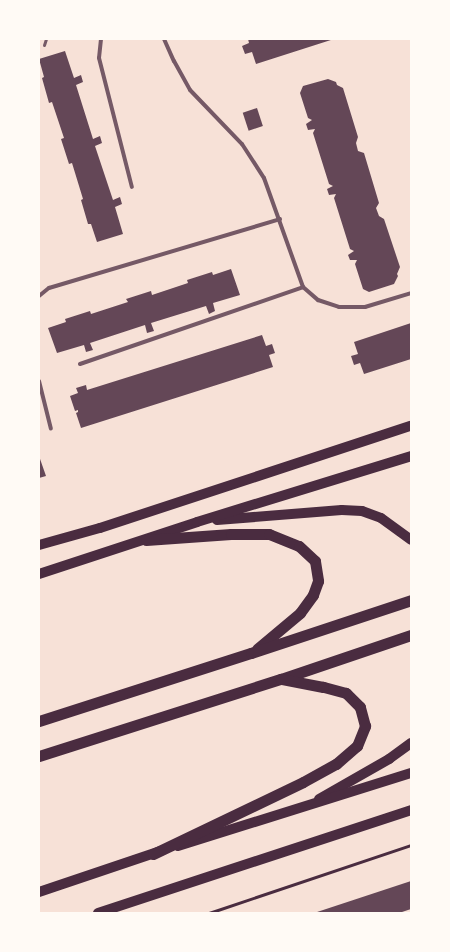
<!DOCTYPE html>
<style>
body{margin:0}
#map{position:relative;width:450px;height:952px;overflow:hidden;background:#f7e1d7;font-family:Roboto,sans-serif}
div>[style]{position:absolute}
.building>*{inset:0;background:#644757;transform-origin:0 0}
.path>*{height:2.5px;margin:-1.25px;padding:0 1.25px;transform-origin:1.25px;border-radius:1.25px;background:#4a2c40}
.service>*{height:3px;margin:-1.5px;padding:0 1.5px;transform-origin:1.5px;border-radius:1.5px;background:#755966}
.minor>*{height:4px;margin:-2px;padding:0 2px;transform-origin:2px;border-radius:2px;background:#755966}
.primary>*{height:10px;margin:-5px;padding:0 5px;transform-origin:5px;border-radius:5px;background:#4a2c40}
.trunk>*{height:11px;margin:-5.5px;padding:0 5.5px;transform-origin:5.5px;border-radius:5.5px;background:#4a2c40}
span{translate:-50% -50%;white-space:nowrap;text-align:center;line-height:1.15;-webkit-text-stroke:3px #fffaf5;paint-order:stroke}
.frame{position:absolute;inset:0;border:40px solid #fffaf5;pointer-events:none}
</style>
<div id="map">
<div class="building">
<div style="clip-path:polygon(248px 39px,334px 39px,256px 64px,252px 52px,245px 54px,242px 46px,249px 43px)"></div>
<div style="clip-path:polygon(65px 51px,74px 78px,81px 75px,83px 82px,76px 85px,93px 139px,100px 136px,102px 143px,95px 146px,113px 200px,120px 197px,122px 204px,115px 207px,123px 234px,97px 242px,91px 224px,88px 224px,81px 200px,83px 199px,72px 163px,69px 164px,61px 139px,64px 138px,52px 102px,49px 103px,42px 78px,44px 77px,39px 59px)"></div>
<div style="clip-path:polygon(328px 79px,336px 82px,337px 85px,343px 88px,358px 137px,356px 143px,358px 151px,364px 153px,379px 203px,376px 208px,379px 216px,384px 219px,400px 267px,397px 274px,398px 276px,394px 284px,369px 292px,363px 289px,355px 264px,357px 260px,350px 260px,348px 255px,354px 251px,350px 249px,334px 198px,336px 194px,329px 195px,327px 189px,333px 186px,329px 184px,313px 133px,315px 129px,308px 130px,306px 124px,312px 120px,308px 118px,300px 93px,303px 86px)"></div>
<div style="left:257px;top:108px;width:19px;height:15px;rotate:72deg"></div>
<div style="clip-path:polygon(231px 269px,240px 295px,213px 303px,215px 311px,209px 314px,206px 306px,151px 323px,154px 331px,147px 333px,145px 325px,90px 343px,93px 350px,86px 352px,84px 345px,57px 353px,48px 328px,66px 322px,65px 319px,90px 311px,91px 314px,128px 302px,126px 299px,151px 291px,152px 295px,188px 283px,187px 280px,212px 272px,213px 275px)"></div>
<div style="clip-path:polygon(411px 323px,411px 359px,364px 374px,360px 363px,354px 365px,351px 356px,358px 354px,354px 342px)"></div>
<div style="clip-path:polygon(262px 335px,266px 346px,272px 344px,275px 353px,269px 355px,273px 367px,81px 428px,76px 413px,78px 412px,78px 410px,75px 411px,70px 396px,78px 393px,76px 388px,86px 385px,87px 390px)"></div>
<div style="clip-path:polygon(39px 456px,46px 476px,39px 478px)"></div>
<div style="clip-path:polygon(411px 881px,411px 909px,399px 913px,314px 913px)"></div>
</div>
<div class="path">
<div style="left:209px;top:913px;width:213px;rotate:-18.6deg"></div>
</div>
<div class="service">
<div style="left:44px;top:45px;width:6px;rotate:-72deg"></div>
</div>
<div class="minor">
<div style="left:101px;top:39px;width:19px;rotate:96deg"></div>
<div style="left:99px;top:58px;width:133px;rotate:75.7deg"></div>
<div style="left:164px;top:39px;width:24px;rotate:66deg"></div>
<div style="left:174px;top:61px;width:33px;rotate:61deg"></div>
<div style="left:190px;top:90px;width:75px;rotate:46.1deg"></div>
<div style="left:242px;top:144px;width:40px;rotate:57.1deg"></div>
<div style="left:264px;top:178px;width:116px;rotate:70.3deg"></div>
<div style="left:303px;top:287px;width:20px;rotate:41deg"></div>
<div style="left:318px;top:300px;width:22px;rotate:18deg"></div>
<div style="left:339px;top:307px;width:26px"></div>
<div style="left:365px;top:307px;width:48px;rotate:-16.9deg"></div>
<div style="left:39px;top:296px;width:13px;rotate:-39deg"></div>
<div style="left:49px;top:288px;width:241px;rotate:-16.6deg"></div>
<div style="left:80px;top:364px;width:236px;rotate:-19deg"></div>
<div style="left:39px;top:381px;width:49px;rotate:76deg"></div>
</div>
<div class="primary">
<div style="left:217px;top:520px;width:125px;rotate:-4.6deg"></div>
<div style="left:342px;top:510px;width:20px;rotate:3deg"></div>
<div style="left:362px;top:511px;width:20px;rotate:20deg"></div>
<div style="left:381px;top:518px;width:37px;rotate:36deg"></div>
<div style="left:39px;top:545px;width:63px;rotate:-15.6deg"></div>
<div style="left:100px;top:528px;width:327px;rotate:-18.2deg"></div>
<div style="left:39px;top:574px;width:166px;rotate:-18.2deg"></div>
<div style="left:197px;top:522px;width:224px;rotate:-17.1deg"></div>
<div style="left:319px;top:799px;width:81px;rotate:-29.7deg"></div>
<div style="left:389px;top:759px;width:27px;rotate:-36deg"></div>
<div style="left:178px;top:846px;width:244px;rotate:-17.4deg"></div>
<div style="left:39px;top:892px;width:129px;rotate:-18.6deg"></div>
<div style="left:98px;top:913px;width:330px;rotate:-18.2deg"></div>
</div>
<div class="trunk">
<div style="left:146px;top:540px;width:85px;rotate:-4deg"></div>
<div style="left:231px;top:534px;width:38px"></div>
<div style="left:269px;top:534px;width:32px;rotate:22deg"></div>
<div style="left:299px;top:546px;width:22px;rotate:43deg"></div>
<div style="left:315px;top:561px;width:20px;rotate:81deg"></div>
<div style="left:318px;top:581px;width:15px;rotate:110deg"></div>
<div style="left:313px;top:595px;width:22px;rotate:126deg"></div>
<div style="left:300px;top:613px;width:56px;rotate:140.1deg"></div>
<div style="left:39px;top:721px;width:223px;rotate:-17.8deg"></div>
<div style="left:251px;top:653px;width:169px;rotate:-18.3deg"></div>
<div style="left:39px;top:756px;width:254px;rotate:-17.7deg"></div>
<div style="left:281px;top:679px;width:137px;rotate:-18.7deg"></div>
<div style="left:153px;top:854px;width:166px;rotate:-25.6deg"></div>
<div style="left:303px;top:782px;width:38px;rotate:-29deg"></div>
<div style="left:336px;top:764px;width:28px;rotate:-41deg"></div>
<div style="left:357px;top:746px;width:22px;rotate:-68deg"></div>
<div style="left:365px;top:726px;width:20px;rotate:-105deg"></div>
<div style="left:360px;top:707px;width:20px;rotate:-135deg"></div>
<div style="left:346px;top:693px;width:24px;rotate:-165deg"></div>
<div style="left:323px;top:687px;width:43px;rotate:-169.2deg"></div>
</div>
<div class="frame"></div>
</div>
